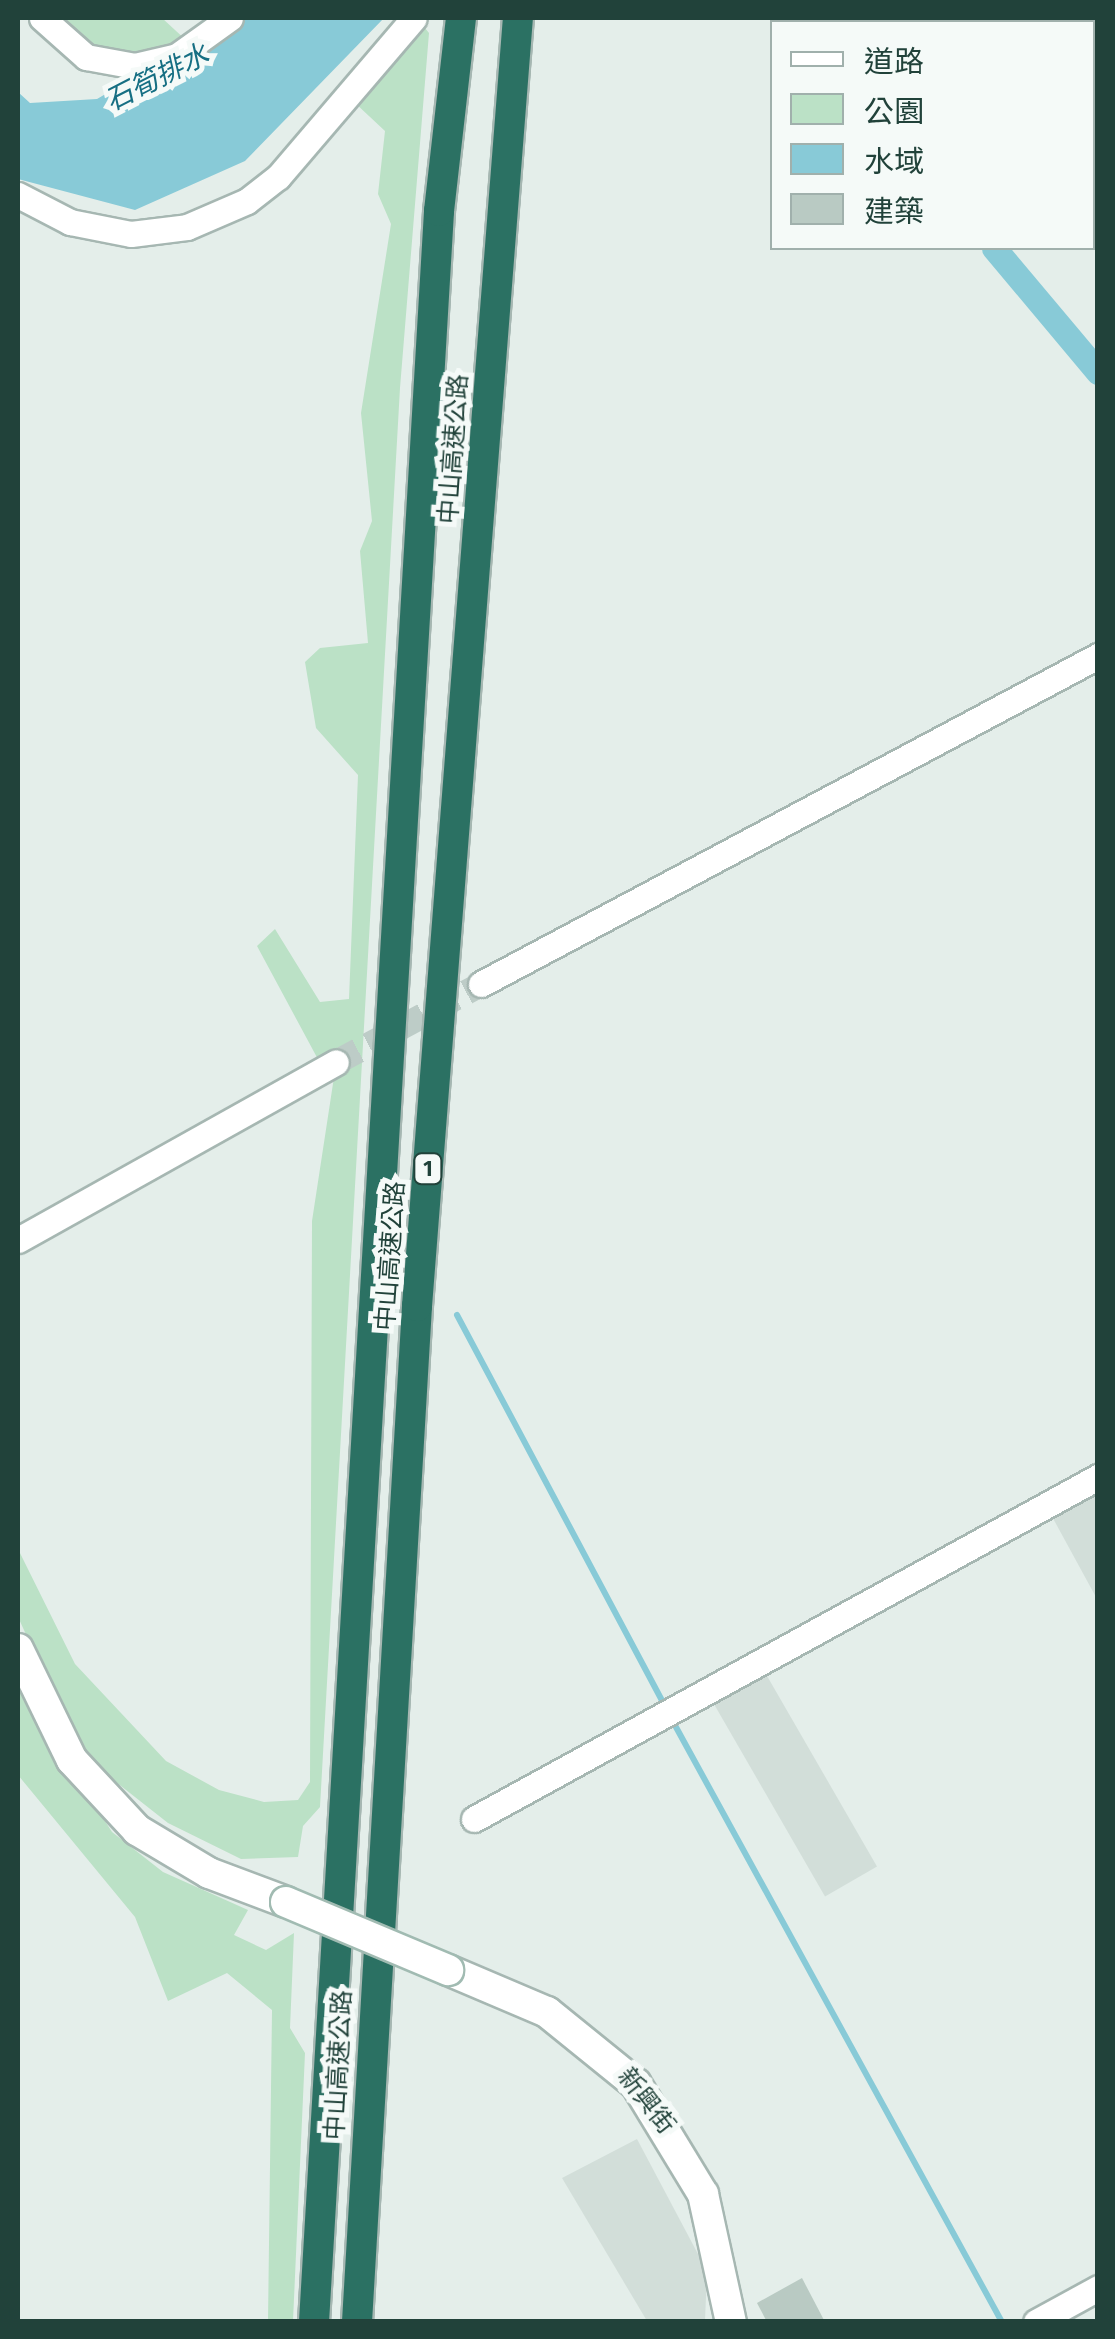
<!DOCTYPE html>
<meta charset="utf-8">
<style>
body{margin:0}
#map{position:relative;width:1115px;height:2339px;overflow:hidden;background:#e4eeea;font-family:"Fira Sans Condensed","Noto Sans TC",sans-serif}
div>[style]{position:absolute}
.built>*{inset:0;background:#d2ded9;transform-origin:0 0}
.green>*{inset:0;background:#bbe1c6}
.water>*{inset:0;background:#88cad7}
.stream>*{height:6px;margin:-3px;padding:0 3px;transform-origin:3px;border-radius:3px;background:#88cad7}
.canal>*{height:25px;margin:-12.5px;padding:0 12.5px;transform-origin:12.5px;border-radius:12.5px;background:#88cad7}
.building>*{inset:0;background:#b9cac3}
.street-tunnel>*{height:25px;margin-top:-12.5px;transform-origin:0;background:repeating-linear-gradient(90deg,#bdccc7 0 25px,transparent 0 37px)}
.roads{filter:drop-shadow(2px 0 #a6b7b2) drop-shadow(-2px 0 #a6b7b2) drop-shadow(0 2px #a6b7b2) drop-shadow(0 -2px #a6b7b2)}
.street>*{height:25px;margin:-12.5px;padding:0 12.5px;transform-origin:12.5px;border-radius:12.5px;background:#fff}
.secondary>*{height:30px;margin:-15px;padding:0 15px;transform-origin:15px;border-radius:15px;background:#fff}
.highway>*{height:30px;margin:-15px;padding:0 15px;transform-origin:15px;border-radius:15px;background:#2b7163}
.bridges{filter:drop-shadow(2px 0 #a1bbb2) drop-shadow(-2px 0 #a1bbb2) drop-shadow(0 2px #a1bbb2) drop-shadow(0 -2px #a1bbb2)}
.secondary-bridge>*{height:30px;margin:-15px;padding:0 15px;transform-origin:15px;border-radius:15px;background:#fff}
span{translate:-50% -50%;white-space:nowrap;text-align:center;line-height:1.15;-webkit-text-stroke:10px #f5faf8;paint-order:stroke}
.shield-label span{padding:2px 8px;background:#f5faf8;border:2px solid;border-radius:8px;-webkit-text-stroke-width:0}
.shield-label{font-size:22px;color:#21423a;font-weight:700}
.street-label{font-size:25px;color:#21423a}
.water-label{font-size:28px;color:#166f83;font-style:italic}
.frame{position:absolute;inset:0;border:20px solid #21423a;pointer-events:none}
.legend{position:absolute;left:770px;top:20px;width:325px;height:230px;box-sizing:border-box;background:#f5faf8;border:2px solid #a0b0ac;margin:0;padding:12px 18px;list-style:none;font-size:30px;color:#21423a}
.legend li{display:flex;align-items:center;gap:20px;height:50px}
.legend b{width:50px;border:2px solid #a0b0ac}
</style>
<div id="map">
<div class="built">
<div style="clip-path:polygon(1097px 1484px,1097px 1599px,1049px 1511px)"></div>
<div style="left:763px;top:1669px;width:228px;height:60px;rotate:60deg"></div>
<div style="clip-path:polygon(637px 2139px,707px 2271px,705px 2321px,647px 2321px,562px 2178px)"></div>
</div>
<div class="green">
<div style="clip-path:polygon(58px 18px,162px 18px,188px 42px,142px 58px,92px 50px)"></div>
<div style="clip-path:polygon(421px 23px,429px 33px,400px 388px,320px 1807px,303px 1826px,298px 1857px,241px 1859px,168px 1823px,93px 1764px,73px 1737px,18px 1617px,18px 1549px,75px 1664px,166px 1761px,219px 1790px,264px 1802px,298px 1800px,310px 1782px,312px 1221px,336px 1064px,320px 1063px,257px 946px,275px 929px,320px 1002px,349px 999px,358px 775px,316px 728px,305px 662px,320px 648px,368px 643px,360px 551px,372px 521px,361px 413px,391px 224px,378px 194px,385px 131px,354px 102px)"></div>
<div style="clip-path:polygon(18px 1685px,112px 1832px,163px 1872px,248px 1910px,234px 1935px,266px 1950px,294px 1933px,290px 2028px,305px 2053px,293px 2321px,268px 2321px,272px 2010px,227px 1973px,168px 2001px,135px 1917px,18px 1775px)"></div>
</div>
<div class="water">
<div style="clip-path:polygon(235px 18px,384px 18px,245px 161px,135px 210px,18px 179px,18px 92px,30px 103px,97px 99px)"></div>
</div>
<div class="stream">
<div style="left:457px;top:1315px;width:444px;rotate:62deg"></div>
<div style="left:671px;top:1718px;width:689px;rotate:61.28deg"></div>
</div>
<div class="canal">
<div style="left:817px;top:18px;width:5px;rotate:53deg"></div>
<div style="left:994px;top:248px;width:162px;rotate:50deg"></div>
</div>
<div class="building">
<div style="clip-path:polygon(802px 2278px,825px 2322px,767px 2322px,757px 2303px)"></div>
</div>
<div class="street-tunnel">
<div style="left:336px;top:1062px;width:165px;rotate:-28.3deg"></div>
</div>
<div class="roads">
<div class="street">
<div style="left:42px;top:18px;width:59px;rotate:41.6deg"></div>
<div style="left:86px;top:57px;width:50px;rotate:10.4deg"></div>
<div style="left:135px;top:66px;width:43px;rotate:-13.4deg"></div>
<div style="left:177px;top:56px;width:65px;rotate:-35.6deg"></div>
<div style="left:18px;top:195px;width:59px;rotate:27.4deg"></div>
<div style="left:70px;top:222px;width:62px;rotate:11.1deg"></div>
<div style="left:131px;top:234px;width:56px;rotate:-7.1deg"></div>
<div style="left:187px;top:227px;width:65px;rotate:-23.4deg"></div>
<div style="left:247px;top:201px;width:39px;rotate:-38deg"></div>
<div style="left:278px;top:177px;width:209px;rotate:-49.5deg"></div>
<div style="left:481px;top:984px;width:699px;rotate:-28deg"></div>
<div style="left:18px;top:1240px;width:364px;rotate:-29.2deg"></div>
<div style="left:474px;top:1819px;width:712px;rotate:-28.73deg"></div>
<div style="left:1036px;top:2322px;width:71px;rotate:-28.7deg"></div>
</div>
<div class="secondary">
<div style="left:963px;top:18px;width:5px;rotate:53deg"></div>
<div style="left:1092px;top:218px;width:9px;rotate:49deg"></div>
<div style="left:18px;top:1649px;width:123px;rotate:64.1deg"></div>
<div style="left:72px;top:1760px;width:96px;rotate:47.1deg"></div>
<div style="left:137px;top:1830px;width:84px;rotate:30.8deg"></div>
<div style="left:209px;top:1873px;width:82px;rotate:20.6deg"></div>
<div style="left:448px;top:1970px;width:108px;rotate:23deg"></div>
<div style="left:547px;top:2012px;width:114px;rotate:39deg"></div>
<div style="left:636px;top:2084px;width:129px;rotate:58.7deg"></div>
<div style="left:703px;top:2194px;width:131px;rotate:77.7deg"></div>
</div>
<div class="highway">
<div style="left:314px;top:2322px;width:2115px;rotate:-86.61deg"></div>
<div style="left:439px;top:211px;width:194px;rotate:-83.5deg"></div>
<div style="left:357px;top:2322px;width:1018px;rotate:-86.62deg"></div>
<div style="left:417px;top:1306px;width:1292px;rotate:-85.52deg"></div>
</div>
</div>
<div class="bridges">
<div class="secondary-bridge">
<div style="left:286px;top:1902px;width:176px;rotate:22.8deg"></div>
</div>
</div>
<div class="shield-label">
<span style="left:428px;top:1169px">1</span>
</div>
<div class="street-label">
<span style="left:454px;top:449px;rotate:-86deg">中山高速公路</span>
<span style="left:391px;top:1256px;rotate:-86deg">中山高速公路</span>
<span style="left:339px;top:2065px;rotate:-87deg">中山高速公路</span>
<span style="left:646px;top:2101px;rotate:52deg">新興街</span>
</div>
<div class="water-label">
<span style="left:157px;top:78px;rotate:-27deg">石筍排水</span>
</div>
<div class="frame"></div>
<ul class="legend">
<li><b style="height:12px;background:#fff"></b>道路</li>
<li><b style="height:28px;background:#bbe1c6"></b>公園</li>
<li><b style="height:28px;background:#88cad7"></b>水域</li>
<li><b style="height:28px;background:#b9cac3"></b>建築</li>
</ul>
</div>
